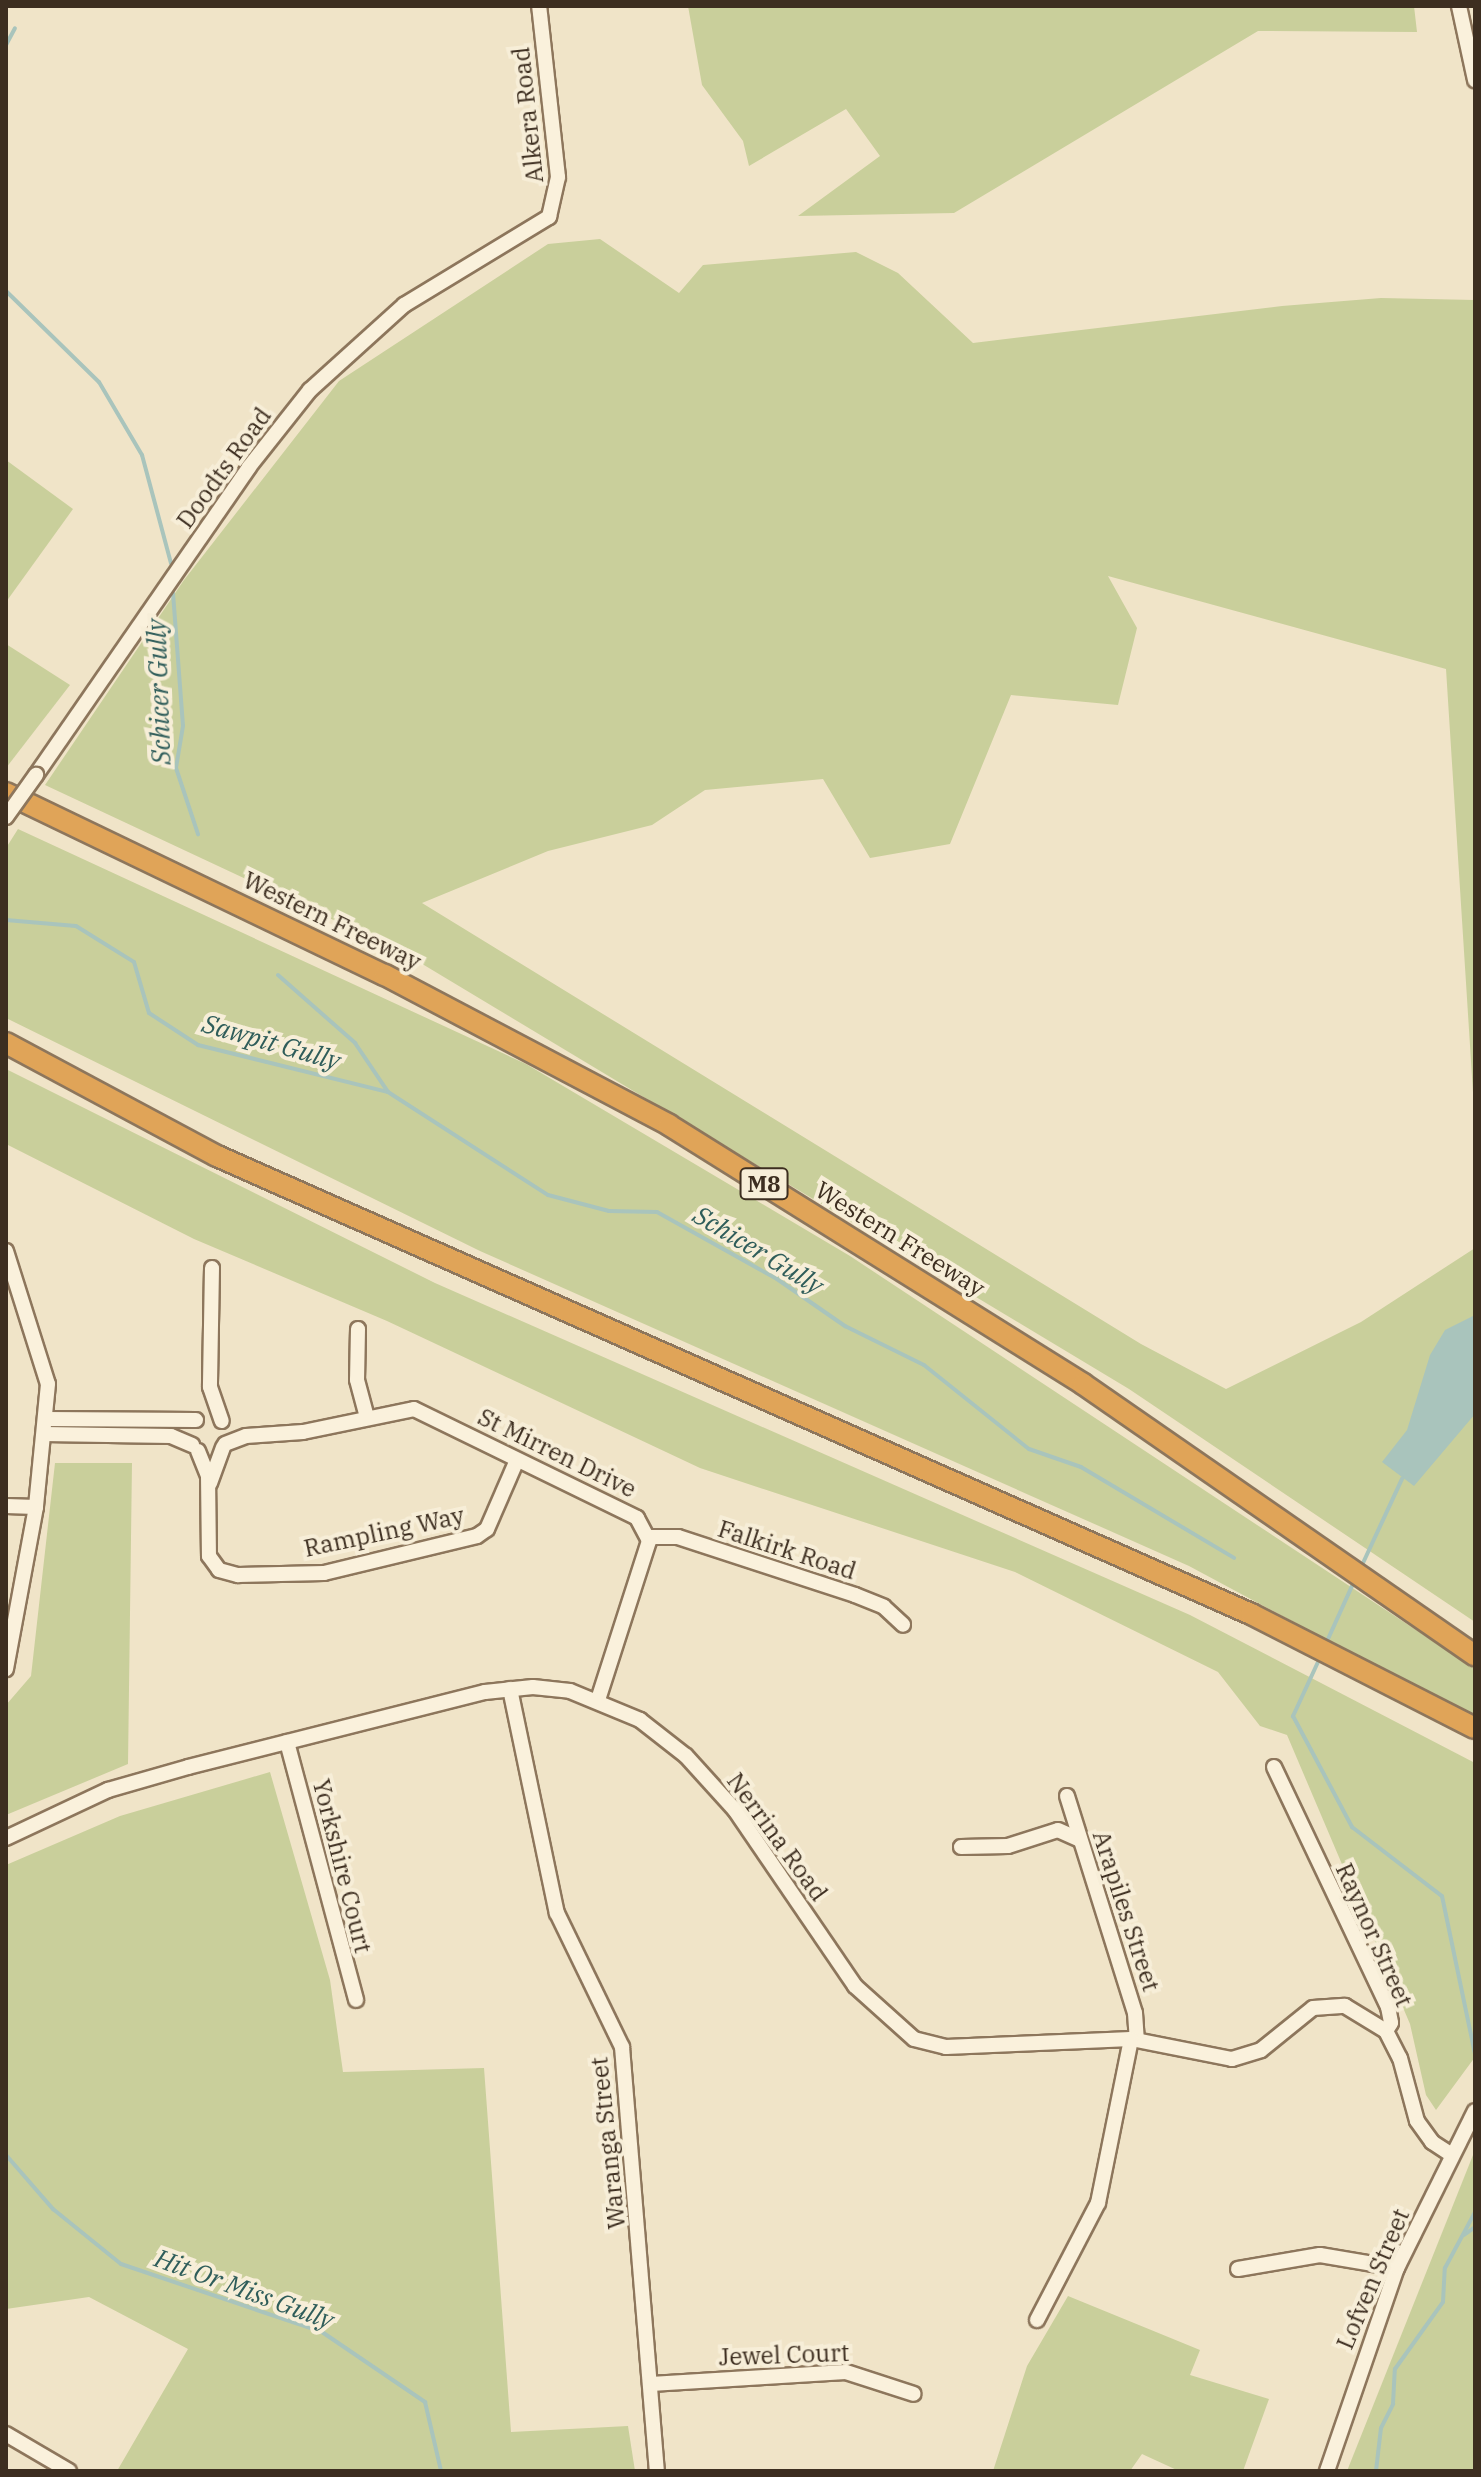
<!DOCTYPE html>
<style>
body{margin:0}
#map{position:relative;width:1481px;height:2477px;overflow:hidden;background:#f0e4c8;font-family:"IBM Plex Serif",serif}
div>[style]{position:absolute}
.green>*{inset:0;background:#c9cf9b}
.water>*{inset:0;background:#a9c4bc}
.stream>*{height:4px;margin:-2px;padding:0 2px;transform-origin:2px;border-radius:2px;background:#a9c4bc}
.roads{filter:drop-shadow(2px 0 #8d765c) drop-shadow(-2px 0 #8d765c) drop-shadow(0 2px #8d765c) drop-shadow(0 -2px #8d765c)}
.minor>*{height:14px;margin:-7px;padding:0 7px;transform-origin:7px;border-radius:7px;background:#faf1dc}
.highway>*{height:20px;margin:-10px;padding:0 10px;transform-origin:10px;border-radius:10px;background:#e0a458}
.bridges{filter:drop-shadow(2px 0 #8d765c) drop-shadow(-2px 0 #8d765c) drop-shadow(0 2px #8d765c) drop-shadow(0 -2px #8d765c)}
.minor-bridge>*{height:14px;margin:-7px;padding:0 7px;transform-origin:7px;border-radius:7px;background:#faf1dc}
span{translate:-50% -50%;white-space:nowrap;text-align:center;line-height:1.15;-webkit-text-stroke:8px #f7eed8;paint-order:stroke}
.shield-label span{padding:2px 6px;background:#f7eed8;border:2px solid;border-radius:6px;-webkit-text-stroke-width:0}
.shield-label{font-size:22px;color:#3d2e20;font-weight:700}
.street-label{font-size:24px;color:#3d2e20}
.water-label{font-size:26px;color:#2f5d5a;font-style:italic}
.frame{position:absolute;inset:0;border:8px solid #3d2e20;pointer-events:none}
</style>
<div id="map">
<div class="green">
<div style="clip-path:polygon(688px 6px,1414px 6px,1417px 32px,1258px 31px,954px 213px,798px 216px,880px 156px,846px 109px,749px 166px,743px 141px,702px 85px)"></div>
<div style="clip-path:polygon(600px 239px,679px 293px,703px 265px,856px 252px,898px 273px,973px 343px,1282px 306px,1381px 298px,1475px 300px,1475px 1124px,1446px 669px,1108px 576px,1137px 628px,1118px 705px,1011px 695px,950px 844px,870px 858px,823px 779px,705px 790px,652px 825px,548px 851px,422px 903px,1141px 1344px,1226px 1389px,1361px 1322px,1475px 1248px,1475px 1622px,1129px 1389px,404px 953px,45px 785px,184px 580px,339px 381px,548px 244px)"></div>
<div style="clip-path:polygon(6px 460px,73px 509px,6px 602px)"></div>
<div style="clip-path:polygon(6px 644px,70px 685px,6px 768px)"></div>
<div style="clip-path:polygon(18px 829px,526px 1064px,850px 1256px,1475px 1669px,1475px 1719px,1189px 1566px,480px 1251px,6px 1018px,6px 848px)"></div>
<div style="clip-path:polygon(6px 1069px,435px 1283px,1190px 1615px,1475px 1763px,1475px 2057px,1436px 2110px,1426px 2095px,1410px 2024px,1287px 1735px,1260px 1726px,1218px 1672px,1015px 1572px,700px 1468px,387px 1321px,194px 1239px,6px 1144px)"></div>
<div style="clip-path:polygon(55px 1463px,132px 1463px,128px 1764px,6px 1815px,6px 1705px,31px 1676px)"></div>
<div style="clip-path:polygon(270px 1772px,330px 1980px,343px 2072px,484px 2068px,511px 2432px,628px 2426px,635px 2471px,117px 2471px,188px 2349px,89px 2297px,6px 2309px,6px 1865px,120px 1816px)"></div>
<div style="clip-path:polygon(1475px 2150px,1475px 2471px,1347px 2471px)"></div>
<div style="clip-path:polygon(1068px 2296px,1200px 2350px,1190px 2375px,1269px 2399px,1243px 2471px,1179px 2471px,1142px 2454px,1130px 2471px,993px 2471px,1027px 2366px)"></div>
</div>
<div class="water">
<div style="clip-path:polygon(1475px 1315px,1475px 1414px,1414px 1486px,1382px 1462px,1407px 1430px,1430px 1355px,1445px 1330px)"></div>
</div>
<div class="stream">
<div style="left:6px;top:45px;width:19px;rotate:-62deg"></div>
<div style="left:6px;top:291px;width:130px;rotate:44.4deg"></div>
<div style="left:99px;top:382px;width:85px;rotate:59.5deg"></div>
<div style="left:142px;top:455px;width:112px;rotate:75deg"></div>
<div style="left:173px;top:593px;width:133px;rotate:85.7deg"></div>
<div style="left:183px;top:726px;width:43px;rotate:99.5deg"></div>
<div style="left:176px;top:768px;width:70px;rotate:71.6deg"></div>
<div style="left:6px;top:920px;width:70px;rotate:4.9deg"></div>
<div style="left:76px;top:926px;width:68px;rotate:31.8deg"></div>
<div style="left:134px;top:962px;width:53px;rotate:73.6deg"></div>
<div style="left:149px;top:1013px;width:59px;rotate:33.1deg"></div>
<div style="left:198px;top:1045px;width:196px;rotate:13.9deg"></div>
<div style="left:278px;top:975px;width:103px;rotate:41.4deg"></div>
<div style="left:355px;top:1043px;width:59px;rotate:56deg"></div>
<div style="left:388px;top:1092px;width:190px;rotate:32.8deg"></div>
<div style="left:548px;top:1195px;width:63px;rotate:14.7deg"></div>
<div style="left:609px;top:1211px;width:48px;rotate:1.2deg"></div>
<div style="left:657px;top:1212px;width:137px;rotate:29.2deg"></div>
<div style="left:777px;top:1279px;width:83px;rotate:34.7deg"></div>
<div style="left:845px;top:1326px;width:88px;rotate:26.3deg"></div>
<div style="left:924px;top:1365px;width:134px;rotate:38.7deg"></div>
<div style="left:1029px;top:1449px;width:55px;rotate:19.1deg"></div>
<div style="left:1081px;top:1467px;width:178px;rotate:30.7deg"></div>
<div style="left:1363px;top:1563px;width:93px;rotate:-65.1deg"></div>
<div style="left:1328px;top:1639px;width:58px;rotate:-65.6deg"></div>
<div style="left:1318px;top:1662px;width:60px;rotate:114.8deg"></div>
<div style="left:1293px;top:1716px;width:126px;rotate:62deg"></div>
<div style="left:1352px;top:1827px;width:113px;rotate:37.5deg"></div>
<div style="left:1442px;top:1896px;width:161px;rotate:78.2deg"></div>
<div style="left:6px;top:2155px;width:72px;rotate:49deg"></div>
<div style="left:53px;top:2209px;width:87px;rotate:39deg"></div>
<div style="left:121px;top:2264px;width:212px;rotate:18.7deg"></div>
<div style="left:322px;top:2332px;width:125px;rotate:34.2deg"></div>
<div style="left:425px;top:2402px;width:71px;rotate:76.9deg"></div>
<div style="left:1464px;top:2235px;width:14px;rotate:-36deg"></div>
<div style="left:1376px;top:2471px;width:43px;rotate:-83.4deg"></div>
<div style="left:1381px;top:2428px;width:27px;rotate:-63deg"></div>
<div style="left:1393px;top:2404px;width:35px;rotate:-87deg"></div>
<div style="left:1395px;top:2369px;width:82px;rotate:-54.4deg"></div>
<div style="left:1443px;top:2302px;width:34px;rotate:-87deg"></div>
<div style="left:1445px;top:2268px;width:64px;rotate:-61.8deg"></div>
</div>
<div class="roads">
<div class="minor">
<div style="left:1459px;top:6px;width:76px;rotate:77.8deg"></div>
<div style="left:36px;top:775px;width:374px;rotate:-55.3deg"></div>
<div style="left:249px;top:467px;width:98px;rotate:-51.6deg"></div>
<div style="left:310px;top:390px;width:127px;rotate:-42.1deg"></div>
<div style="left:404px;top:305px;width:170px;rotate:-31.3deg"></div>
<div style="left:549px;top:217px;width:41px;rotate:-77.3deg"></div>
<div style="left:558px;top:177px;width:172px;rotate:-96.3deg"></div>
<div style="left:6px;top:1251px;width:139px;rotate:72.5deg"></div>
<div style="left:48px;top:1384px;width:124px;rotate:95.6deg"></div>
<div style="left:36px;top:1507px;width:165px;rotate:100.5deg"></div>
<div style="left:212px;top:1268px;width:119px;rotate:91deg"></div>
<div style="left:210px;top:1387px;width:36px;rotate:71deg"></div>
<div style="left:358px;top:1329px;width:51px;rotate:91.1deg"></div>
<div style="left:357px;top:1380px;width:38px;rotate:75deg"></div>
<div style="left:46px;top:1419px;width:150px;rotate:0.4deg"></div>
<div style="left:44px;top:1434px;width:127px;rotate:0.9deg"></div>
<div style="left:171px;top:1436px;width:23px;rotate:23deg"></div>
<div style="left:225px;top:1444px;width:22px;rotate:-21deg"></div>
<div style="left:246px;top:1436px;width:57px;rotate:-4deg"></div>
<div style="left:303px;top:1432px;width:113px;rotate:-11.7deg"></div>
<div style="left:414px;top:1409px;width:248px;rotate:26deg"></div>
<div style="left:637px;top:1518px;width:26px;rotate:62deg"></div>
<div style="left:649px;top:1541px;width:167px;rotate:107.8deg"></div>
<div style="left:198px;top:1451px;width:27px;rotate:68deg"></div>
<div style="left:208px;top:1476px;width:80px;rotate:89.3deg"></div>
<div style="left:209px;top:1556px;width:17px;rotate:54deg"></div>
<div style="left:219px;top:1570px;width:20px;rotate:15deg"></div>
<div style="left:238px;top:1575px;width:86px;rotate:-1.3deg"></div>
<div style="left:324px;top:1573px;width:157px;rotate:-13.6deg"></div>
<div style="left:477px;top:1536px;width:12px;rotate:-35deg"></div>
<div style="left:487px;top:1529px;width:75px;rotate:-66.5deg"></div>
<div style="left:210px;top:1483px;width:38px;rotate:-70deg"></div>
<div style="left:6px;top:1506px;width:30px;rotate:2deg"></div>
<div style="left:649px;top:1537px;width:29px"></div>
<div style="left:678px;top:1537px;width:186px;rotate:18.1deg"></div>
<div style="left:855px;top:1595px;width:31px;rotate:22deg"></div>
<div style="left:884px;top:1607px;width:26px;rotate:43deg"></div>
<div style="left:510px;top:1689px;width:229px;rotate:78.2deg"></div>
<div style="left:557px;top:1913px;width:149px;rotate:64.1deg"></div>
<div style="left:622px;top:2047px;width:425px;rotate:85.3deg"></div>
<div style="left:287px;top:1742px;width:267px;rotate:75deg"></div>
<div style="left:1274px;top:1767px;width:266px;rotate:64.6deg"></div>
<div style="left:1388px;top:2007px;width:16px;rotate:79deg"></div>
<div style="left:1391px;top:2023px;width:9px;rotate:122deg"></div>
<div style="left:1067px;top:1796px;width:227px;rotate:72.6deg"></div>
<div style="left:1135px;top:2013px;width:27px;rotate:86deg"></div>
<div style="left:6px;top:1838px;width:113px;rotate:-25.2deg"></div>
<div style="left:108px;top:1790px;width:83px;rotate:-16deg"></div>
<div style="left:188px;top:1767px;width:306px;rotate:-14.2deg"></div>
<div style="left:485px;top:1692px;width:48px;rotate:-5.9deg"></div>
<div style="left:533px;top:1687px;width:37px;rotate:6deg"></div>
<div style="left:570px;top:1691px;width:76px;rotate:22.5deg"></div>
<div style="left:640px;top:1720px;width:58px;rotate:38deg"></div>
<div style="left:686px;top:1756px;width:73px;rotate:47.8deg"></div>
<div style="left:735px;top:1810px;width:213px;rotate:55.7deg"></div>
<div style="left:855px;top:1986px;width:79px;rotate:41.9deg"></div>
<div style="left:914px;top:2039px;width:33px;rotate:14deg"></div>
<div style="left:946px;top:2047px;width:185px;rotate:-2.5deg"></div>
<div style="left:1131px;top:2039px;width:103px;rotate:11.2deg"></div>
<div style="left:1232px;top:2059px;width:30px;rotate:-17deg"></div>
<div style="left:1261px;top:2050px;width:67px;rotate:-38.9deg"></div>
<div style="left:1313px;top:2008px;width:32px;rotate:-4deg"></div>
<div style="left:1345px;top:2006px;width:48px;rotate:31.4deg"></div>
<div style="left:1386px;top:2031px;width:30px;rotate:63deg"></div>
<div style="left:1400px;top:2058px;width:65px;rotate:74.9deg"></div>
<div style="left:1417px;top:2121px;width:26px;rotate:54deg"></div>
<div style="left:1432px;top:2142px;width:24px;rotate:33deg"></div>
<div style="left:961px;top:1847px;width:47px;rotate:-1.2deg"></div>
<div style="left:1008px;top:1846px;width:52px;rotate:-17.7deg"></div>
<div style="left:1058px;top:1830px;width:24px;rotate:24deg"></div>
<div style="left:1238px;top:2269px;width:83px;rotate:-9.7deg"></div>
<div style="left:1320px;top:2255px;width:78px;rotate:9.6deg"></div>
<div style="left:1037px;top:2320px;width:132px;rotate:-62.5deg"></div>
<div style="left:1098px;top:2203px;width:167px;rotate:-78.6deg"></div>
<div style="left:651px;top:2384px;width:195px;rotate:-3.5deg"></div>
<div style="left:846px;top:2372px;width:71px;rotate:17.9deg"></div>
<div style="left:6px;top:2434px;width:73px;rotate:30.4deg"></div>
<div style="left:1327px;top:2471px;width:215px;rotate:-71deg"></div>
<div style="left:1397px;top:2268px;width:175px;rotate:-63.6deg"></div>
</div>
<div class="highway">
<div style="left:6px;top:793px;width:420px;rotate:25.7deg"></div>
<div style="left:385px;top:975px;width:321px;rotate:27.8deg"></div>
<div style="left:669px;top:1125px;width:488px;rotate:32deg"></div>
<div style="left:1083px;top:1384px;width:477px;rotate:34.7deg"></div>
<div style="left:6px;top:1043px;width:239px;rotate:28.2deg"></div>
<div style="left:217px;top:1156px;width:1131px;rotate:23.89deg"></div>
<div style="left:1251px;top:1614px;width:251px;rotate:27deg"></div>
</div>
</div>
<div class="bridges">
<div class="minor-bridge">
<div style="left:6px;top:817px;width:52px;rotate:-54.5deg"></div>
</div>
</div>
<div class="shield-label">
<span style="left:764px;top:1184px">M8</span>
</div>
<div class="street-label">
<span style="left:528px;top:115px;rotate:-96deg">Alkera Road</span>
<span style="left:224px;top:468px;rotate:-54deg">Doodts Road</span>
<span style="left:332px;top:921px;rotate:26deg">Western Freeway</span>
<span style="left:900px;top:1239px;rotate:32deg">Western Freeway</span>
<span style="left:557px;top:1453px;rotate:26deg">St Mirren Drive</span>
<span style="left:384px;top:1532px;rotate:-12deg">Rampling Way</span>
<span style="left:787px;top:1550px;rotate:18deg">Falkirk Road</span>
<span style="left:777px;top:1837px;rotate:54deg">Nerrina Road</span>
<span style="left:342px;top:1866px;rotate:76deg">Yorkshire Court</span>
<span style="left:1126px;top:1911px;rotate:72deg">Arapiles Street</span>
<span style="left:1374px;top:1935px;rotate:66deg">Raynor Street</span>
<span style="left:608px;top:2143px;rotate:-96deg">Waranga Street</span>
<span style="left:1373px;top:2279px;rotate:-67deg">Lofven Street</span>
<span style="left:784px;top:2355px;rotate:-2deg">Jewel Court</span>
</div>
<div class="water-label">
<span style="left:159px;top:692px;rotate:-92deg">Schicer Gully</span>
<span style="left:271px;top:1042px;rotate:16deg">Sawpit Gully</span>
<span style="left:758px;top:1250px;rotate:31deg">Schicer Gully</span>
<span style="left:244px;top:2289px;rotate:20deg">Hit Or Miss Gully</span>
</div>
<div class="frame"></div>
</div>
